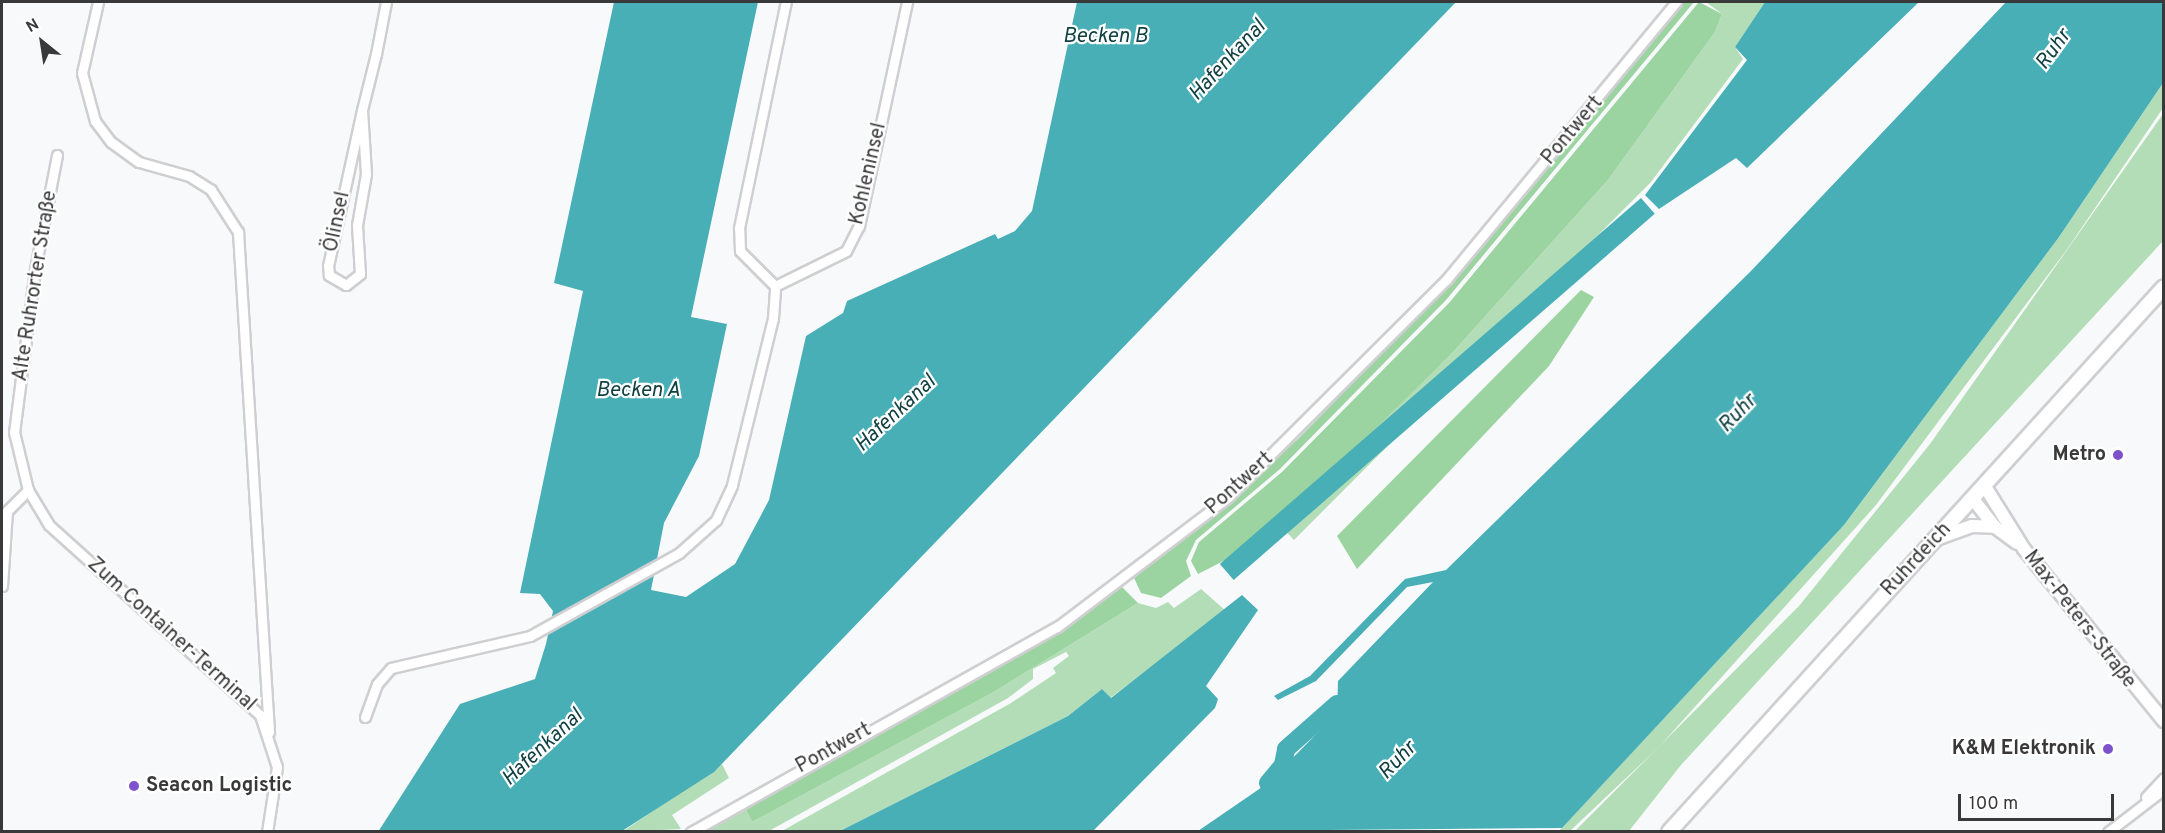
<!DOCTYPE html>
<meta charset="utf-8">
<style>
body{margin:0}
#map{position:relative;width:2165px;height:833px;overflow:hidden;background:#f8f9fb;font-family:Overpass,sans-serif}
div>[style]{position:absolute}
.green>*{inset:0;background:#b3ddb6}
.forest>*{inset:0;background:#9bd4a0}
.water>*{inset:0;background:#49afb7;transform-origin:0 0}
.river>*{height:18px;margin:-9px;padding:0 9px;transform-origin:9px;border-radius:9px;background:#49afb7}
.roads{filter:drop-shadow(2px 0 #cfcfd2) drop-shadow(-2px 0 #cfcfd2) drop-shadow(0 2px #cfcfd2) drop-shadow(0 -2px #cfcfd2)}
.minor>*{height:9px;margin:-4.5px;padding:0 4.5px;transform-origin:4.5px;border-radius:4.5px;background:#fff}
.tertiary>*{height:12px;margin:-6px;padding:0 6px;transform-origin:6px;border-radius:6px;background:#fff}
.secondary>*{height:14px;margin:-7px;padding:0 7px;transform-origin:7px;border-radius:7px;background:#fff}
.dots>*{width:16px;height:16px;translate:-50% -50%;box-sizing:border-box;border:3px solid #fff;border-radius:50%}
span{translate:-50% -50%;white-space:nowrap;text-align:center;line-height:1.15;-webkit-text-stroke:4.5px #fff;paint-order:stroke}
.street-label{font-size:20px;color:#39393a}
.poi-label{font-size:20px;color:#39393a;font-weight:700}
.right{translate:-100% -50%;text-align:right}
.left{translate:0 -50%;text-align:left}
.water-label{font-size:21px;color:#124144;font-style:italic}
.frame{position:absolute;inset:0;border:3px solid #39393a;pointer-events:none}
.north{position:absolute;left:12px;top:12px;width:60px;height:60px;-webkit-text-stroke:4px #fff;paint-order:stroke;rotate:330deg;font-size:16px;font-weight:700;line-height:24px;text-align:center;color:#39393a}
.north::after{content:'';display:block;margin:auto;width:21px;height:27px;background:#39393a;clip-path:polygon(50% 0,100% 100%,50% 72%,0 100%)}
.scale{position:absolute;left:1958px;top:794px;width:156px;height:27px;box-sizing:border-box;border:3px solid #39393a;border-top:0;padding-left:8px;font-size:18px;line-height:21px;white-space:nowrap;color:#39393a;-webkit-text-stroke:4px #fff;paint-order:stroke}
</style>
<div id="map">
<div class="green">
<div style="clip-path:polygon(1706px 2px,1765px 2px,1735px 47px,1743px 59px,1651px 182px,1294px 540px,1277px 522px,1454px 351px,1608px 180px,1715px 32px,1722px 14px)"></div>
<div style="clip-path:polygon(2163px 83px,2163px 108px,2068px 248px,1876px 505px,1659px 747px,1570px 831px,1558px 832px,1844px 525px,2059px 237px)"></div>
<div style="clip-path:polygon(2163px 114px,2163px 241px,1681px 765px,1629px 831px,1575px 831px,1799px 606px,1930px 444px)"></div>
<div style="clip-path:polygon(1201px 589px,1226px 611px,1110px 698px,1102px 689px,1068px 716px,840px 831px,782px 831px,1011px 703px,1056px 673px,1053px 668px,1069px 656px,1066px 652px,1033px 669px,1033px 679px,1008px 698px,769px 831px,706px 832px,744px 806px,752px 822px,992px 693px,1138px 603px,1156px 608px,1168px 602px,1174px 608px)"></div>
<div style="clip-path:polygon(722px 764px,729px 778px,672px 815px,681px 829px,622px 832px)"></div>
</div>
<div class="forest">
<div style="clip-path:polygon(1683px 2px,1694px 2px,1446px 300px,1280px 469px,1196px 540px,1186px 561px,1191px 576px,1161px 598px,1141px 593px,1134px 578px,1298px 439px,1451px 283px)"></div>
<div style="clip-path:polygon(1699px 2px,1722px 14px,1715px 32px,1608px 180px,1454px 351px,1372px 432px,1277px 522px,1239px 553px,1198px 574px,1191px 561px,1199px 542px,1282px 472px,1449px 303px)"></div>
<div style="clip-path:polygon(1581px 290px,1594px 297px,1549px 366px,1357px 569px,1337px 536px)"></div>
<div style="clip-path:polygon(1122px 587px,1138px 603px,992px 693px,752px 822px,744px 806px,1061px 632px)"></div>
</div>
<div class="water">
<div style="clip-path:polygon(614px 2px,758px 2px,691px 317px,727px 324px,699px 456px,664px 523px,651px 590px,686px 597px,735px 564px,769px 500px,806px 336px,843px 313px,847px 301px,995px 234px,998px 239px,1015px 231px,1032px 211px,1077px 2px,1456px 2px,714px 772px,622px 831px,378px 832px,460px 704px,535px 679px,546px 644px,553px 611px,540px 594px,520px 593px,583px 291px,554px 283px)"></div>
<div style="clip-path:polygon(1765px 2px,1919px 2px,1747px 168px,1736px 158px,1659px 209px,1645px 195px,1747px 60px,1735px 47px)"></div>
<div style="clip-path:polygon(2006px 2px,2163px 2px,2163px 83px,2059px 237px,1844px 525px,1562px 828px,1198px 831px,1268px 783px,1337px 713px,1338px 681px,1433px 582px,1407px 587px,1316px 681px,1278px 700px,1274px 696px,1310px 676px,1405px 579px,1446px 570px,1751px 271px)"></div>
<div style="left:1641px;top:198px;width:21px;height:558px;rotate:49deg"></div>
<div style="clip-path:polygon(1242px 595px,1258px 610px,1206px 686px,1218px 699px,1215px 708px,1093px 831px,840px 831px,1068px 716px,1102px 689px,1111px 698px)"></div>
</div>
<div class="river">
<div style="left:1268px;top:783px;width:23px;rotate:-50deg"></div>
<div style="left:1283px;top:765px;width:16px;rotate:-79deg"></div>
<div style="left:1286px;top:749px;width:68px;rotate:-41.4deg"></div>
</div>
<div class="roads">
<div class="minor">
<div style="left:98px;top:2px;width:73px;rotate:102.7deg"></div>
<div style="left:82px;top:73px;width:50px;rotate:74.8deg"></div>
<div style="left:95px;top:121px;width:26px;rotate:53deg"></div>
<div style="left:111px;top:142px;width:34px;rotate:36deg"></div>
<div style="left:139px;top:162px;width:52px;rotate:15.6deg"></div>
<div style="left:189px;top:176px;width:26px;rotate:32deg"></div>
<div style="left:211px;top:190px;width:50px;rotate:57.3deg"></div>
<div style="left:238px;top:232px;width:501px;rotate:86.45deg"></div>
<div style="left:362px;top:110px;width:64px;rotate:86.4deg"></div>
<div style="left:366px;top:174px;width:52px;rotate:100deg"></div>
<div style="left:357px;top:225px;width:49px;rotate:86.5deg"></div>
<div style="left:360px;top:274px;width:18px;rotate:142deg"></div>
<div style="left:346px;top:285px;width:20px;rotate:-150deg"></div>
<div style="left:329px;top:275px;width:9px;rotate:-96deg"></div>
<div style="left:328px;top:266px;width:160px;rotate:-77.7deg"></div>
<div style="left:362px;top:110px;width:58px;rotate:-76deg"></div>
<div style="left:376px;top:54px;width:53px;rotate:-79.1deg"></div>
<div style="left:57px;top:155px;width:116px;rotate:100.9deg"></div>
<div style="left:35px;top:269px;width:164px;rotate:97.3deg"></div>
<div style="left:14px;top:432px;width:60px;rotate:76.4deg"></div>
<div style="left:28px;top:490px;width:41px;rotate:59deg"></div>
<div style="left:49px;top:525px;width:284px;rotate:42deg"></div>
<div style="left:260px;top:715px;width:55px;rotate:71.9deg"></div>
<div style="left:277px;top:767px;width:66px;rotate:98.7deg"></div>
<div style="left:775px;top:286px;width:79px;rotate:-26.2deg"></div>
<div style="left:846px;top:251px;width:28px;rotate:-63deg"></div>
<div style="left:859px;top:226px;width:229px;rotate:-77.9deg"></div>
<div style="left:775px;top:286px;width:49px;rotate:-135deg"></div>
<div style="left:740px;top:251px;width:23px;rotate:-92deg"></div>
<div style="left:739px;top:228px;width:231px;rotate:-78.3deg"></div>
<div style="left:2px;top:586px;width:75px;rotate:-86.2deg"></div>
<div style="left:7px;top:511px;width:30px;rotate:-45deg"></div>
<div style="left:365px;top:717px;width:35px;rotate:-70deg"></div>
<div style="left:377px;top:684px;width:21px;rotate:-49deg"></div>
<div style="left:391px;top:668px;width:143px;rotate:-13deg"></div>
<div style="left:530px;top:636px;width:171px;rotate:-29.1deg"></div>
<div style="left:679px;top:553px;width:50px;rotate:-41.7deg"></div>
<div style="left:716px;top:520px;width:38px;rotate:-65deg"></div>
<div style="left:732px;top:485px;width:172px;rotate:-76.2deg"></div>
<div style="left:773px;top:318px;width:32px;rotate:-86deg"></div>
<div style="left:2146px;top:797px;width:26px;rotate:-47deg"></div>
<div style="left:691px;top:832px;width:420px;rotate:-29.3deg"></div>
<div style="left:1057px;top:627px;width:215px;rotate:-37.2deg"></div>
<div style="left:1228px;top:497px;width:308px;rotate:-44.9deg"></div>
<div style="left:1446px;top:280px;width:361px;rotate:-50.4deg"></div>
<div style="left:2108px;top:832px;width:71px;rotate:-37.5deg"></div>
</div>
<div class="tertiary">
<div style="left:1984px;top:485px;width:75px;rotate:58deg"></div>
<div style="left:2024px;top:549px;width:222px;rotate:50.9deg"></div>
<div style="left:1973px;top:499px;width:36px;rotate:52deg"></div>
<div style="left:1995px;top:527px;width:27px;rotate:36deg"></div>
<div style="left:1936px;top:539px;width:38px;rotate:-20deg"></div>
<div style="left:1972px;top:526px;width:23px;rotate:2deg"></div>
</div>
<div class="secondary">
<div style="left:1669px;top:832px;width:736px;rotate:-47.75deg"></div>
</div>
</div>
<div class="dots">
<div style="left:2118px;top:455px;background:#7e52cb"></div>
<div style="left:2108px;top:749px;background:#7e52cb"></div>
<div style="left:134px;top:786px;background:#7e52cb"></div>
</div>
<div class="street-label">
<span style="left:1573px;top:131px;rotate:-50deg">Pontwert</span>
<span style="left:869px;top:174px;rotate:-77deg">Kohleninsel</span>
<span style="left:338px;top:222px;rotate:-78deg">Ölinsel</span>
<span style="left:36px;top:286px;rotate:-81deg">Alte Ruhrorter Straße</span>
<span style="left:1240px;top:484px;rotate:-42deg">Pontwert</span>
<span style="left:1917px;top:560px;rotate:-47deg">Ruhrdeich</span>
<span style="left:2079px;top:620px;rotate:52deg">Max-Peters-Straße</span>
<span style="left:171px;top:635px;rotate:42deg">Zum Container-Terminal</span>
<span style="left:834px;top:749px;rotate:-29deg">Pontwert</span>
</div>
<div class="poi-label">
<span class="right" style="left:2106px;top:455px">Metro</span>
<span class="right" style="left:2096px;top:749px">K&amp;M Elektronik</span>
<span class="left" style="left:146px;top:786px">Seacon Logistic</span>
</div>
<div class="water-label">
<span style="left:1105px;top:37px">Becken B</span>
<span style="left:2054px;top:50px;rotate:-54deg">Ruhr</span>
<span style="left:1228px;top:61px;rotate:-47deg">Hafenkanal</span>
<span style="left:638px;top:391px">Becken A</span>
<span style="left:896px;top:414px;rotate:-43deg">Hafenkanal</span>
<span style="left:1738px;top:414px;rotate:-46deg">Ruhr</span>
<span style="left:543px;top:748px;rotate:-43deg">Hafenkanal</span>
<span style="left:1398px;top:761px;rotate:-46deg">Ruhr</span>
</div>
<div class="frame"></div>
<div class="north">N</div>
<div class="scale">100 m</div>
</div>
